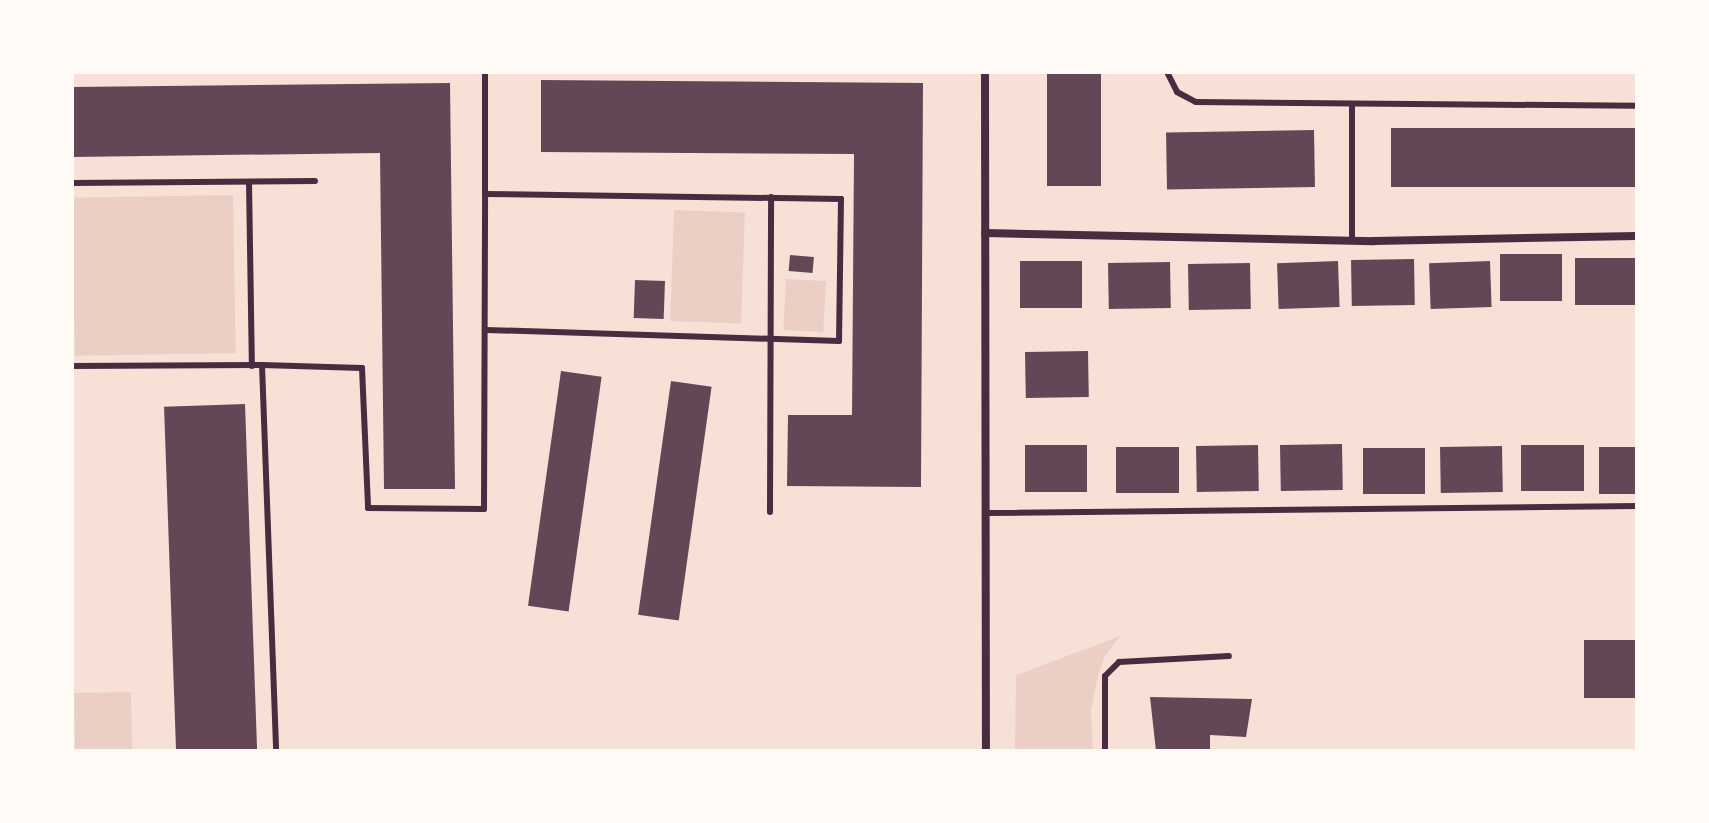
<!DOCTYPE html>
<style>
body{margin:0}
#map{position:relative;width:1709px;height:823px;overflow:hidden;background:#f7e1d7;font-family:Bitter,serif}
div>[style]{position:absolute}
.green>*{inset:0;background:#ebcfc5;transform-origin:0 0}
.building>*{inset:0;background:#644757;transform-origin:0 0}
.service>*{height:6px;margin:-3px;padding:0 3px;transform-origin:3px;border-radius:3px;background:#4a2c40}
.minor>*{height:8px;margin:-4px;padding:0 4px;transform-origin:4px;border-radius:4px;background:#4a2c40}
span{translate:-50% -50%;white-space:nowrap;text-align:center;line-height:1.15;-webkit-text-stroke:6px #fffaf5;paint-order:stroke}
.frame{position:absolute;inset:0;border:74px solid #fffaf5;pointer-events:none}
</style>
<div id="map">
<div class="green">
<div style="left:233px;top:195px;width:158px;height:161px;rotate:89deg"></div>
<div style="left:674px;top:210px;width:71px;height:111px;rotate:2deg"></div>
<div style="left:786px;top:279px;width:40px;height:51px;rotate:3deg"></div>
<div style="clip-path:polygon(1120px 636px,1104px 658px,1097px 680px,1091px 710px,1093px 751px,1015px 751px,1016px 675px)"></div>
<div style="left:131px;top:692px;width:59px;height:57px;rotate:89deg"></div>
</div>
<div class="building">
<div style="left:1047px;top:72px;width:54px;height:114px"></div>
<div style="clip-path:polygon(541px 80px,923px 83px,921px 487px,787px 486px,788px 415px,852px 415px,854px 154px,541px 152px)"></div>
<div style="clip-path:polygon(450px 83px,455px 489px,384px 489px,380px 153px,72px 157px,72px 87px)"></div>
<div style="left:1637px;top:128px;width:59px;height:246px;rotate:90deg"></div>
<div style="left:1314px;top:130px;width:57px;height:148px;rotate:89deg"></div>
<div style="left:1500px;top:254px;width:62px;height:47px"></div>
<div style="left:790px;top:255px;width:24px;height:16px;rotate:5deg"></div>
<div style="left:1575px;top:258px;width:62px;height:47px"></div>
<div style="left:1414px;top:259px;width:46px;height:63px;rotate:89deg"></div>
<div style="left:1020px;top:261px;width:62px;height:47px"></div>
<div style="left:1338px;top:261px;width:46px;height:61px;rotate:88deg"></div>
<div style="left:1490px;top:261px;width:46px;height:61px;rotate:88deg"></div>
<div style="left:1170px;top:262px;width:46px;height:62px;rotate:89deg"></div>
<div style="left:1250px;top:263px;width:46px;height:62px;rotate:89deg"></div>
<div style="left:635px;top:280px;width:30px;height:38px;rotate:2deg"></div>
<div style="left:1088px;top:351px;width:46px;height:63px;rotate:89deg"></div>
<div style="left:561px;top:371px;width:41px;height:237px;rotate:8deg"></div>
<div style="left:671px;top:381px;width:41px;height:236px;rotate:8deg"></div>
<div style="left:245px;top:404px;width:347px;height:81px;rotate:88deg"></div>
<div style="left:1342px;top:444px;width:46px;height:62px;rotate:89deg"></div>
<div style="left:1025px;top:445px;width:62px;height:47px"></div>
<div style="left:1258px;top:445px;width:46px;height:62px;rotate:89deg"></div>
<div style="left:1584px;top:445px;width:46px;height:63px;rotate:90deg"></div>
<div style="left:1502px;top:446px;width:46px;height:62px;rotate:89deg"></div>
<div style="left:1179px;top:447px;width:46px;height:63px;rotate:90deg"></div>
<div style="left:1599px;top:447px;width:38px;height:47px"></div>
<div style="left:1363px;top:448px;width:62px;height:46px"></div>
<div style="left:1584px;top:640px;width:53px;height:58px"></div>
<div style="clip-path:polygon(1150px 697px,1252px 699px,1246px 737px,1210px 735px,1210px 751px,1156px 751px)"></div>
</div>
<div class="service">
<div style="left:1167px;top:72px;width:22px;rotate:63deg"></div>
<div style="left:1177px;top:92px;width:21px;rotate:28deg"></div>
<div style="left:1196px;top:102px;width:441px;rotate:0.5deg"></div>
<div style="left:1352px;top:105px;width:134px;rotate:90deg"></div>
<div style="left:249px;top:182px;width:184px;rotate:89.1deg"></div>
<div style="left:72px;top:183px;width:243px;rotate:-0.5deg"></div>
<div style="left:485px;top:194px;width:122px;rotate:-90deg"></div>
<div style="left:262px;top:365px;width:100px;rotate:1.7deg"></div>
<div style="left:362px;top:368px;width:140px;rotate:87.5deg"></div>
<div style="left:368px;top:508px;width:116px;rotate:0.5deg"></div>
<div style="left:484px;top:509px;width:315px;rotate:-89.8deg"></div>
<div style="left:485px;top:194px;width:356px;rotate:0.8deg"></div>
<div style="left:841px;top:199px;width:142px;rotate:90.8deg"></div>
<div style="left:839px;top:341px;width:353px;rotate:-178.2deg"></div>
<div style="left:72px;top:366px;width:190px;rotate:-0.3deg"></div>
<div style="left:262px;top:365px;width:386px;rotate:87.9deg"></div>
<div style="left:770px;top:512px;width:315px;rotate:-89.8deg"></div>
<div style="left:986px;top:513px;width:651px;rotate:-0.62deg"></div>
<div style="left:1105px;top:751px;width:75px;rotate:-90deg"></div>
<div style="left:1105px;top:676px;width:20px;rotate:-45deg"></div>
<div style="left:1119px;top:662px;width:110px;rotate:-3.1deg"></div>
</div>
<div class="minor">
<div style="left:985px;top:72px;width:679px;rotate:89.92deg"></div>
<div style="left:985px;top:233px;width:389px;rotate:1.2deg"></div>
<div style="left:1374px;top:241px;width:263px;rotate:-1.1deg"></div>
</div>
<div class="frame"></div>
</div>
